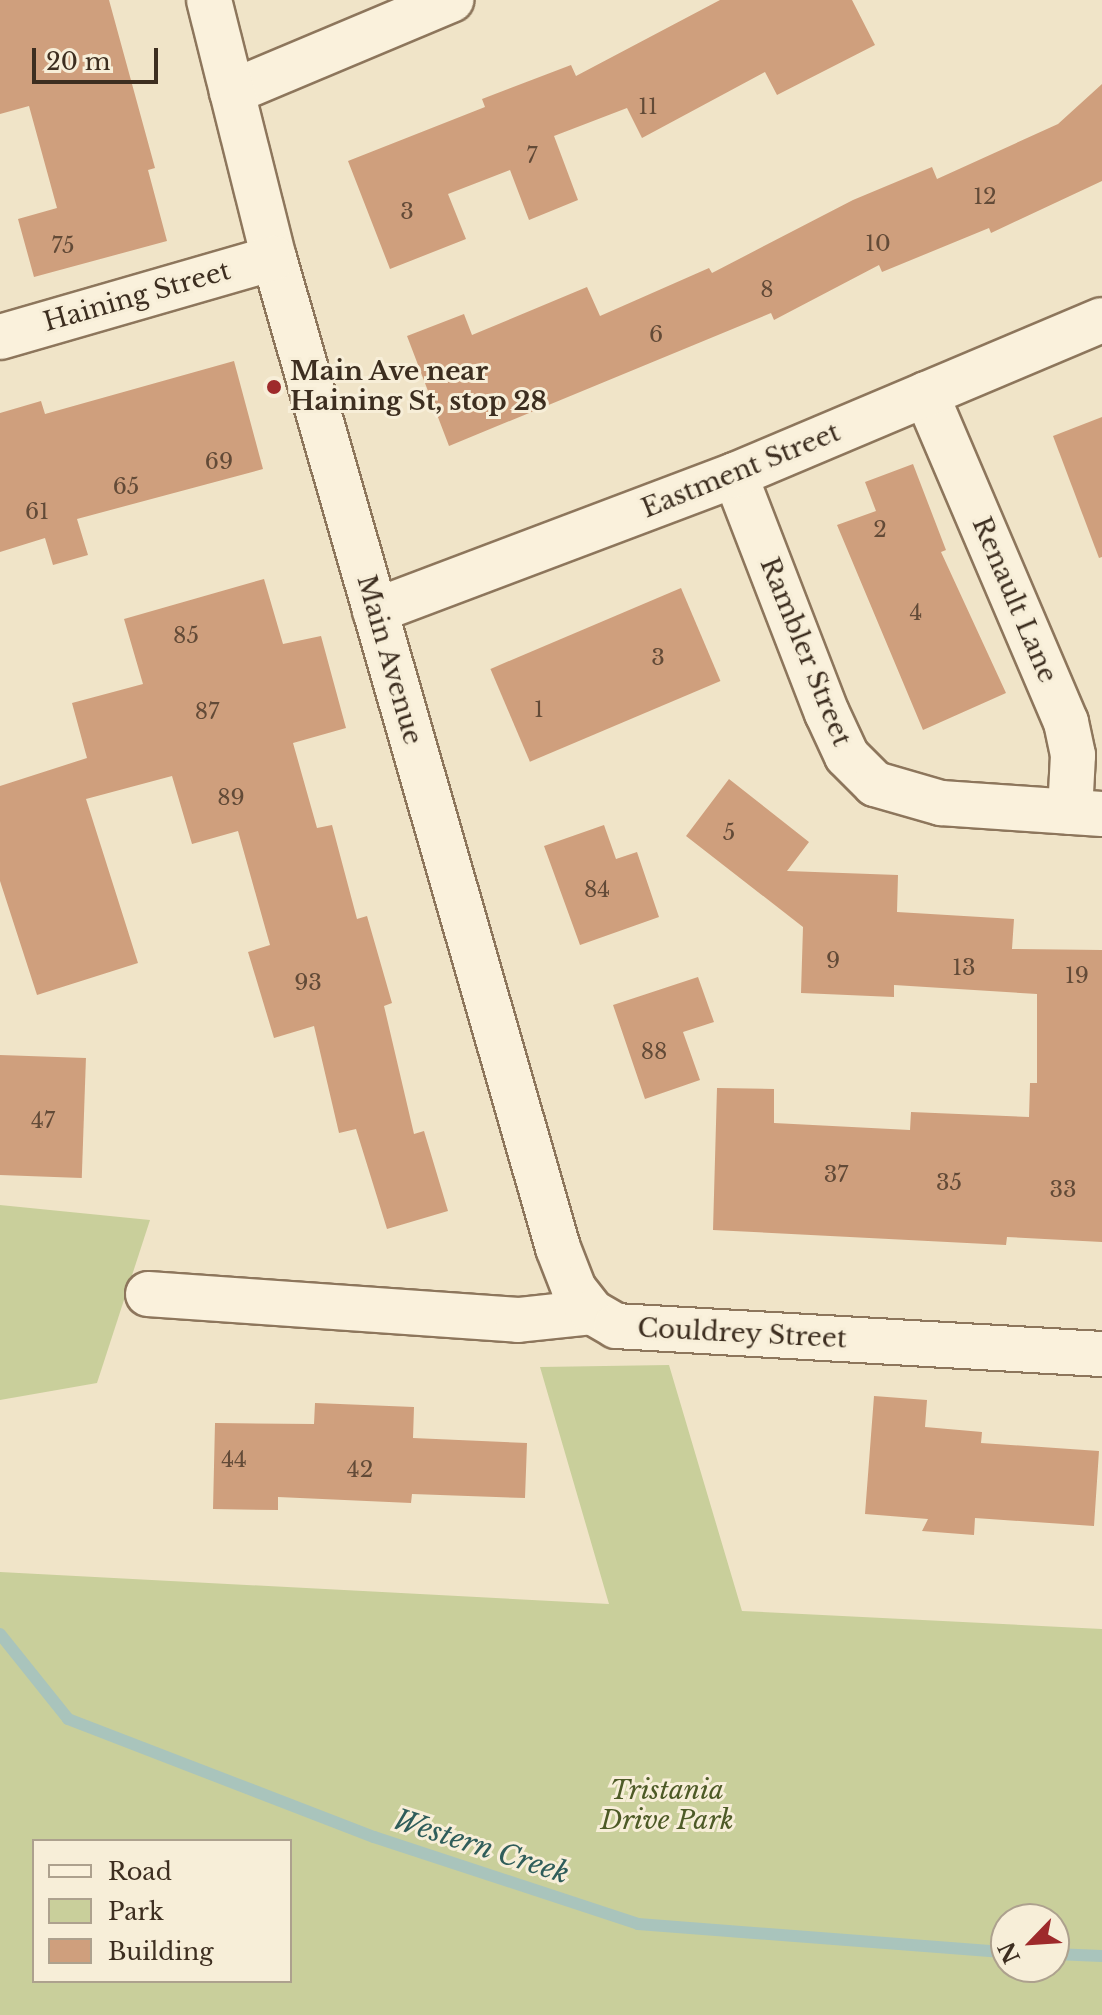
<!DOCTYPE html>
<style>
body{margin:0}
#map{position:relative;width:1102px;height:2015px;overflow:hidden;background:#f0e4c8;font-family:"Libre Baskerville",serif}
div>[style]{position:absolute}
.green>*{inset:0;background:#c9cf9b}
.stream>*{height:12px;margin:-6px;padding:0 6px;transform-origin:6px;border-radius:6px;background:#a9c4bc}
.building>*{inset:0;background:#cf9f7d;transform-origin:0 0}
.roads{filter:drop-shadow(2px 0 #8d765c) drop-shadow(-2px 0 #8d765c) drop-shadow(0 2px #8d765c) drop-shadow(0 -2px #8d765c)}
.street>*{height:44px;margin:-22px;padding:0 22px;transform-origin:22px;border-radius:22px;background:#faf1dc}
.secondary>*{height:44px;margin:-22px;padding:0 22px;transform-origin:22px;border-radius:22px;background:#faf1dc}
.dots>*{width:22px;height:22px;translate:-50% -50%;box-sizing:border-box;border:4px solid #f7eed8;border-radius:50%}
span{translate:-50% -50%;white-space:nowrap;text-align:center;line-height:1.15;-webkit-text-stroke:6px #f7eed8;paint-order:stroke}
.number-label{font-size:22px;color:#624a37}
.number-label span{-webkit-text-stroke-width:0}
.street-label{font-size:26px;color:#3d2e20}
.poi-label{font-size:26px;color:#3d2e20;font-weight:700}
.left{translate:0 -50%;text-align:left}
.park-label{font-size:26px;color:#4d5a26;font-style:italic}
.water-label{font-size:28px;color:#2f5d5a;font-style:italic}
.legend{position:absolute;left:32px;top:1839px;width:260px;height:144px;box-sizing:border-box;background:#f7eed8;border:2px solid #ada18e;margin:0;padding:10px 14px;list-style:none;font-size:24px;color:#3d2e20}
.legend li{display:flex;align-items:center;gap:16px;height:40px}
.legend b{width:40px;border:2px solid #ada18e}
.north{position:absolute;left:990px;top:1903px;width:80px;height:80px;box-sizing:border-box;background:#f7eed8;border:2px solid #ada18e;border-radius:50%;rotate:245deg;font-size:22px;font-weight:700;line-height:32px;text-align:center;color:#3d2e20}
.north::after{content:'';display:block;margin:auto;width:28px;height:36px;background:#9e2a2b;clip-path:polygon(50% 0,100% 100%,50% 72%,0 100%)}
.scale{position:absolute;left:32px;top:48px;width:126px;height:36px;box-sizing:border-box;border:4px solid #3d2e20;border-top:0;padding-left:10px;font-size:24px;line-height:28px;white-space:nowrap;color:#3d2e20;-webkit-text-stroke:6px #f7eed8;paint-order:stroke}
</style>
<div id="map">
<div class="green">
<div style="clip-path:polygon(0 1205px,150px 1220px,97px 1383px,0 1400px)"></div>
<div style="clip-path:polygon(evenodd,669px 1365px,742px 1611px,1102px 1629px,1102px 2015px,0 2015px,0 1572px,609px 1604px,540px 1367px,669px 1365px,34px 1841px,290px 1841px,290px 1981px,34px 1981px,34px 1841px,669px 1365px,1006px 1919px,1054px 1919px,1054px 1967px,1006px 1967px,1006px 1919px)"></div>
</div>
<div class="stream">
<div style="left:0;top:1634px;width:109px;rotate:51.3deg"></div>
<div style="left:68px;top:1719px;width:328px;rotate:21.1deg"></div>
<div style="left:374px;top:1837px;width:278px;rotate:18.2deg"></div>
<div style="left:638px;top:1924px;width:369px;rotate:4.4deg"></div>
<div style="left:1054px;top:1954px;width:48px;rotate:2.4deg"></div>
</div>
<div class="building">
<div style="clip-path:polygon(0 0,109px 0,155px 168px,148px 170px,167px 241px,34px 277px,18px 219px,57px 208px,29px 106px,0 114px)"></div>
<div style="clip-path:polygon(720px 0,852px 0,875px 45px,777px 95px,765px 72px,642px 138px,627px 108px,554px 136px,578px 200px,529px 220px,510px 170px,448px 194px,466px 239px,390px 269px,348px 161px,485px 107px,482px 99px,571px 65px,576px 76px)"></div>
<div style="clip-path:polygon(1102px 84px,1102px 181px,991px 233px,989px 228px,882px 272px,879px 265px,774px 320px,771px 313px,449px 446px,407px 336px,464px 314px,472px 335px,587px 287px,600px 316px,709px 268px,712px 273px,853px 200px,932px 167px,937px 179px,1058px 124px)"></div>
<div style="clip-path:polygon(234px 361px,263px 469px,77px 519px,88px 555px,53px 565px,45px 538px,0 552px,0 413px,41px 401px,45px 414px)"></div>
<div style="clip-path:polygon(1102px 417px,1102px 557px,1099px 558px,1053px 436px)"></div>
<div style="clip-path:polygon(913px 464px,946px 550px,941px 552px,1006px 693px,923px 730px,837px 525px,876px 511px,865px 482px)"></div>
<div style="clip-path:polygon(264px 579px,283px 644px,321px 636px,346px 728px,293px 743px,317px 828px,332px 825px,357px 919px,367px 916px,392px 1003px,384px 1006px,414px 1134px,424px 1131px,448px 1211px,387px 1229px,356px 1129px,339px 1133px,314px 1026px,274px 1038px,248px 952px,270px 945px,238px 831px,192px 844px,172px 776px,86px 799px,138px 963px,37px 995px,0 881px,0 786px,87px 758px,72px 703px,143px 684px,124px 619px)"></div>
<div style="left:681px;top:588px;width:101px;height:207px;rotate:67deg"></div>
<div style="clip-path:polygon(729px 779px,809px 842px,787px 871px,898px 875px,897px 912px,1014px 919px,1012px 949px,1102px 950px,1102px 1242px,1007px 1237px,1006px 1245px,713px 1230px,717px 1088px,774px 1089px,774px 1123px,910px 1130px,911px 1112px,1029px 1117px,1030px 1083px,1037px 1083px,1037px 994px,894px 985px,894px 997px,801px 993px,803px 927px,686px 836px)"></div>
<div style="clip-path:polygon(604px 825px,616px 859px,637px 852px,659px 917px,580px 945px,544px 846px)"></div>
<div style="clip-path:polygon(698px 977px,714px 1022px,683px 1032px,700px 1080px,645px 1099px,613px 1005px)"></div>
<div style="left:0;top:1055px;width:86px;height:120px;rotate:2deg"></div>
<div style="clip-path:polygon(874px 1396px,927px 1400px,925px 1427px,982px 1432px,981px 1443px,1099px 1451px,1094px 1526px,975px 1518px,974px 1535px,922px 1531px,928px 1519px,865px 1514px)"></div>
<div style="clip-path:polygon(315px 1403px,414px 1407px,413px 1438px,527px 1443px,525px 1498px,412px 1494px,411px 1503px,278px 1497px,278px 1510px,213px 1509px,215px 1423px,314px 1424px)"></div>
</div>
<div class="roads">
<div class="street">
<div style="left:232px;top:92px;width:238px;rotate:-22.8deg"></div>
<div style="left:926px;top:394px;width:357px;rotate:66.9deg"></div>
<div style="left:1066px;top:722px;width:34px;rotate:78deg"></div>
<div style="left:1073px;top:755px;width:57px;rotate:93deg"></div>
<div style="left:735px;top:475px;width:255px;rotate:68.9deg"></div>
<div style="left:827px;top:713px;width:47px;rotate:65.1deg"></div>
<div style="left:847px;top:756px;width:40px;rotate:45deg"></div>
<div style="left:875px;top:784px;width:69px;rotate:16.1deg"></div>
<div style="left:941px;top:803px;width:161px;rotate:3.9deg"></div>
<div style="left:375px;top:611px;width:385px;rotate:-20.7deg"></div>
<div style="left:735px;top:475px;width:398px;rotate:-22.9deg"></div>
<div style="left:148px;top:1294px;width:371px;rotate:4deg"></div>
<div style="left:518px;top:1320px;width:74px;rotate:-6.2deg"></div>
</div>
<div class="secondary">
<div style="left:209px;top:0;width:266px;rotate:75.9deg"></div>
<div style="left:274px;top:258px;width:1030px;rotate:73.99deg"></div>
<div style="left:558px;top:1248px;width:44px;rotate:68.7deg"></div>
<div style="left:574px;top:1289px;width:29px;rotate:52deg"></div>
<div style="left:592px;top:1312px;width:28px;rotate:30deg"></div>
<div style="left:616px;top:1326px;width:487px;rotate:3.3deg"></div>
<div style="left:0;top:337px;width:285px;rotate:-16.1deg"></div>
</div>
</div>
<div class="dots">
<div style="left:274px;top:387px;background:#9e2a2b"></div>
</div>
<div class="number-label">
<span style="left:648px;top:107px">11</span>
<span style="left:532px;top:156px">7</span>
<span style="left:985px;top:197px">12</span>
<span style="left:407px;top:212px">3</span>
<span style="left:878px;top:244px">10</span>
<span style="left:63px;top:246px">75</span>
<span style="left:767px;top:290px">8</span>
<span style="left:656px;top:335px">6</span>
<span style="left:219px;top:462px">69</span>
<span style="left:126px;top:487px">65</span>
<span style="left:37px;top:512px">61</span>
<span style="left:880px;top:530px">2</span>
<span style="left:916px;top:613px">4</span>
<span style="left:186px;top:636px">85</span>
<span style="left:658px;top:658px">3</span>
<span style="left:539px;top:710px">1</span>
<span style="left:207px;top:712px">87</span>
<span style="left:231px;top:798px">89</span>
<span style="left:729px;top:833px">5</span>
<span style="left:597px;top:890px">84</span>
<span style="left:833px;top:961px">9</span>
<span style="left:964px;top:968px">13</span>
<span style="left:1077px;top:976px">19</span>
<span style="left:308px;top:983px">93</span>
<span style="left:654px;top:1052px">88</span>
<span style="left:43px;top:1121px">47</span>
<span style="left:836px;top:1175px">37</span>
<span style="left:949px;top:1183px">35</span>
<span style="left:1063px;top:1190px">33</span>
<span style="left:234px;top:1460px">44</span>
<span style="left:360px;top:1470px">42</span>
</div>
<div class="street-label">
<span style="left:137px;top:297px;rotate:-16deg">Haining Street</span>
<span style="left:741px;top:471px;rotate:-22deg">Eastment Street</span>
<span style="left:1014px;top:600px;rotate:67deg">Renault Lane</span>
<span style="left:805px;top:652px;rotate:68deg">Rambler Street</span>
<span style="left:389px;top:660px;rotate:74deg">Main Avenue</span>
<span style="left:742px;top:1334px;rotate:3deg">Couldrey Street</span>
</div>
<div class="poi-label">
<span class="left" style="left:290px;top:387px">Main Ave near<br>Haining St, stop 28</span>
</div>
<div class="park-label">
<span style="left:667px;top:1806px">Tristania<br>Drive Park</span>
</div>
<div class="water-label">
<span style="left:481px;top:1847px;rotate:18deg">Western Creek</span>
</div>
<ul class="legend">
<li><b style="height:10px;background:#faf1dc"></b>Road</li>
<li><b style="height:22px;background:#c9cf9b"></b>Park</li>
<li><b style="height:22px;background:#cf9f7d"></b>Building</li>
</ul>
<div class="north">N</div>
<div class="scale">20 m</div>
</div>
